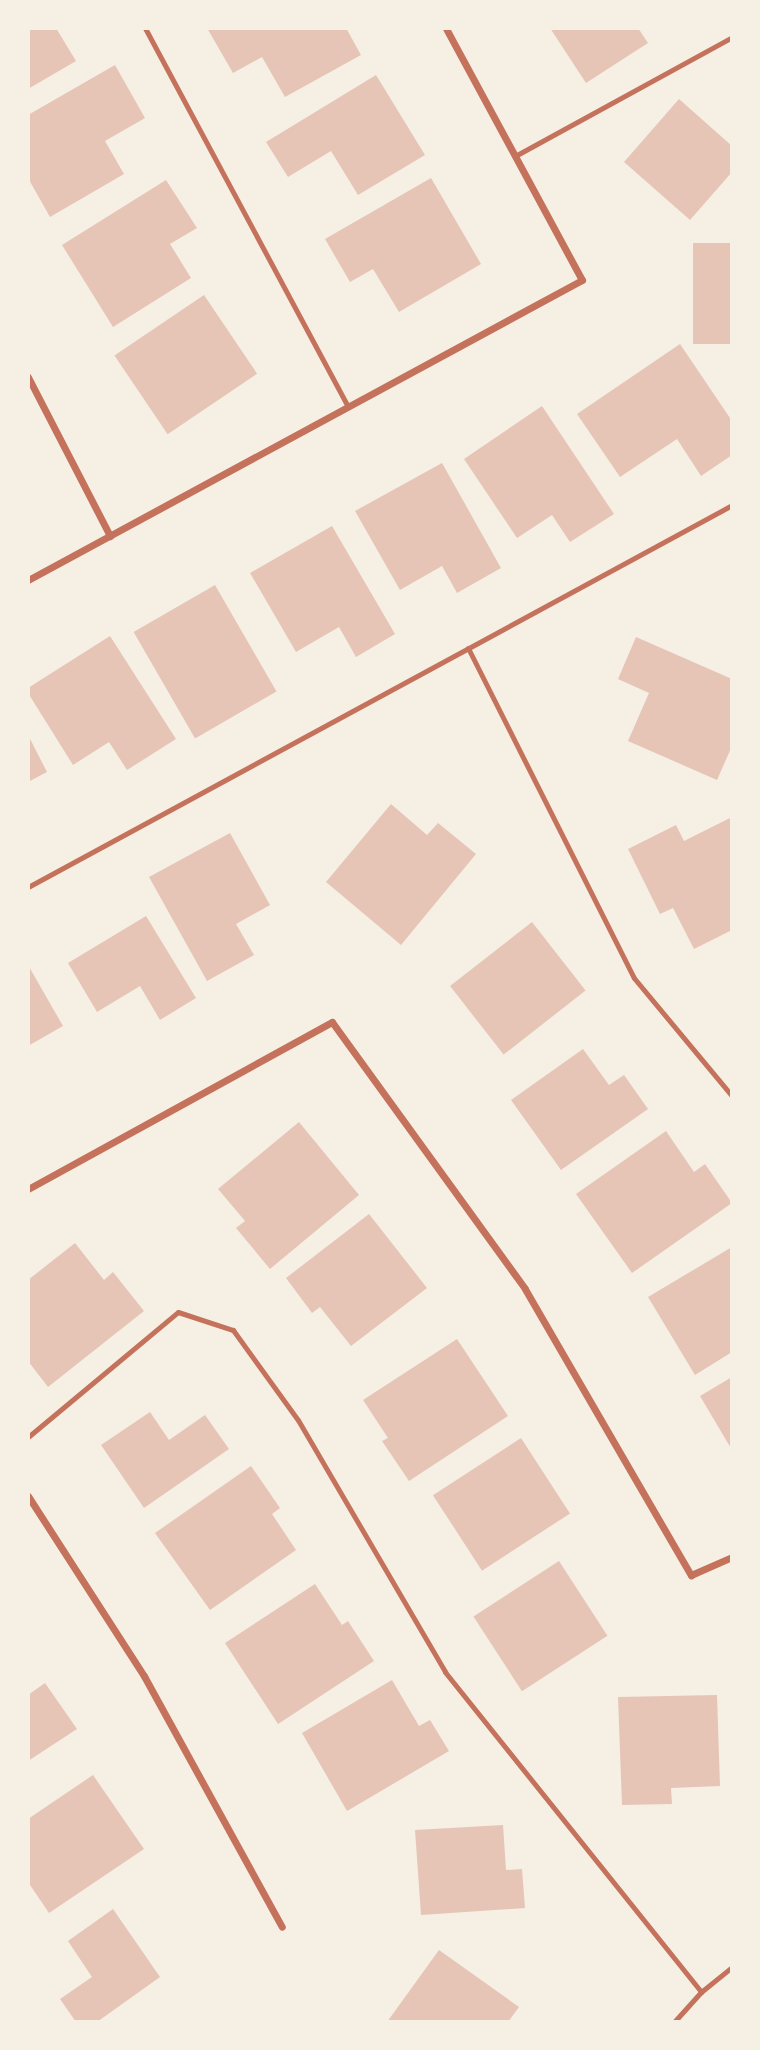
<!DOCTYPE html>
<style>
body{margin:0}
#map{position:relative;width:760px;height:2050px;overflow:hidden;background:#f6efe4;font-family:Overpass,sans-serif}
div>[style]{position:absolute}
.building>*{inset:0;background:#e6c5b7;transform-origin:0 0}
.service>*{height:5px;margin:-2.5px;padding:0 2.5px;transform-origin:2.5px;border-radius:2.5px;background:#c5725c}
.minor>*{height:7px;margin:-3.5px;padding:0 3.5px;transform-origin:3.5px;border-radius:3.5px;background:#c5725c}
span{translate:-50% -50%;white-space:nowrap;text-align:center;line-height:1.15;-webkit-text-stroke:5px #f6efe4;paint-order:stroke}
.frame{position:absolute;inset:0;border:30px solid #f6efe4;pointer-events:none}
</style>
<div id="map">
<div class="building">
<div style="clip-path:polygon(28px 28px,56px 28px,76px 61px,28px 89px)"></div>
<div style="clip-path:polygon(207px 28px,346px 28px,361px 55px,285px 97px,262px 57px,233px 73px)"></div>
<div style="clip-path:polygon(550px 28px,638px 28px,648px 43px,586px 83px)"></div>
<div style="clip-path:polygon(115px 65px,145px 118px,105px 141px,124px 174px,50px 217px,28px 178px,28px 115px)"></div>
<div style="clip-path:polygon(376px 75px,425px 155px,358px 195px,331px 151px,288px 177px,266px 142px)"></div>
<div style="clip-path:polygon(679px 99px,732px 146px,732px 172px,690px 220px,624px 162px)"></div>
<div style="clip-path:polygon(431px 178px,481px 264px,399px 312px,373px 269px,350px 282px,325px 239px)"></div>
<div style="clip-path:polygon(166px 180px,197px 228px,170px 244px,191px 278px,113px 327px,62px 245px)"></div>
<div style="left:693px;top:243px;width:39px;height:101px"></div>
<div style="left:204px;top:295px;width:95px;height:108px;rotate:56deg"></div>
<div style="clip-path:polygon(680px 344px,732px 421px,732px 455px,701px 476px,677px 439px,620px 477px,577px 414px)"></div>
<div style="clip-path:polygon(542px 406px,614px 514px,570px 542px,552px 515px,517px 538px,464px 459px)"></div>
<div style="clip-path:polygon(442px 463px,501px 568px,457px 593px,442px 566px,400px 590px,355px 511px)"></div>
<div style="clip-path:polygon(332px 526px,395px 634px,356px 657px,339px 627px,296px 652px,250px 573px)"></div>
<div style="left:215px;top:585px;width:123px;height:94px;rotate:60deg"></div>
<div style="clip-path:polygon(110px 636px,176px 739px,127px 770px,109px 742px,73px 765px,28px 693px,28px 688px)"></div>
<div style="clip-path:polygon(636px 637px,732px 679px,732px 746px,717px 780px,628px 741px,649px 693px,618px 679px)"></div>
<div style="clip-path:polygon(28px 735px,47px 772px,28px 782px)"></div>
<div style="clip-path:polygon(391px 804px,427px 835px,438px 823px,476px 854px,401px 945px,326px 882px)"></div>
<div style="clip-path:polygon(732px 817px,732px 930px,694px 949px,673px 908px,660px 914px,628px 849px,676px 825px,684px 841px)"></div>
<div style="clip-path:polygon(230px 833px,270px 905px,236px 924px,254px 955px,207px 981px,149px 877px)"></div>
<div style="clip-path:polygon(146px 916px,196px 998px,160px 1020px,140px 986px,97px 1012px,68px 963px)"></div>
<div style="left:532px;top:922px;width:87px;height:104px;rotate:52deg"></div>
<div style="clip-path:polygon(28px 965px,63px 1026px,28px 1046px)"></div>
<div style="clip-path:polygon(583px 1049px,609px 1085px,624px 1075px,648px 1109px,561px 1170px,511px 1100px)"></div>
<div style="clip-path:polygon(299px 1122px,359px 1195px,270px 1269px,236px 1228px,245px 1221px,218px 1189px)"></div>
<div style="clip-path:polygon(666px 1131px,694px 1172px,705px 1164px,732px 1203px,632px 1273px,576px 1194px)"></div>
<div style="clip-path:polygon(369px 1214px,427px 1288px,351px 1346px,320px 1307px,312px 1313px,286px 1278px)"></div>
<div style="clip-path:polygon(75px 1243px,104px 1280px,113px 1272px,144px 1311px,48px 1387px,28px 1361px,28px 1280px)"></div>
<div style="clip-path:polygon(732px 1247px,732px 1352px,695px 1375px,648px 1297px)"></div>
<div style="clip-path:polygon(457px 1339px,508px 1416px,409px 1481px,382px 1441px,388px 1438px,363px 1400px)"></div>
<div style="clip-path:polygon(732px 1377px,732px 1450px,700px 1396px)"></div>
<div style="clip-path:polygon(150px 1412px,169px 1440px,205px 1415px,229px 1449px,144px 1508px,101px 1445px)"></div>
<div style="left:521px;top:1438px;width:90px;height:105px;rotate:57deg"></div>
<div style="clip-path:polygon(251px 1466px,280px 1508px,272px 1514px,296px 1550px,210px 1610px,155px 1533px)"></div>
<div style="left:559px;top:1561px;width:89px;height:102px;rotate:57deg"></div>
<div style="clip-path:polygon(315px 1584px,342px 1625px,348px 1621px,374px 1661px,278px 1724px,225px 1643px)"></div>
<div style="clip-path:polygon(392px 1680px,419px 1726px,430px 1720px,449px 1751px,347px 1811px,302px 1733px)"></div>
<div style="clip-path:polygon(45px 1683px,77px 1729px,28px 1761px,28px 1695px)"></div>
<div style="clip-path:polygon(717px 1695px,720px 1786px,671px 1788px,672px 1804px,622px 1805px,618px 1697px)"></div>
<div style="clip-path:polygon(93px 1775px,144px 1849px,49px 1913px,28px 1882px,28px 1819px)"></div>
<div style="clip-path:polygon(503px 1825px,506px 1870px,522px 1869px,525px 1908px,421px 1915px,415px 1830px)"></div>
<div style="clip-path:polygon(113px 1909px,160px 1977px,97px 2022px,76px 2022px,60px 1999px,92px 1977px,68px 1941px)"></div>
<div style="clip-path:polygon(439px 1950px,519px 2007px,508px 2022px,387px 2022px)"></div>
</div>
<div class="service">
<div style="left:145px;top:28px;width:430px;rotate:61.8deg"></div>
<div style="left:515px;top:156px;width:247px;rotate:-28.7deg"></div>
<div style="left:468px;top:648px;width:369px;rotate:63.3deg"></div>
<div style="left:634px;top:978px;width:153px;rotate:50.3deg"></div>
<div style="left:28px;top:887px;width:801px;rotate:-28.48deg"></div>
<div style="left:28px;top:1437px;width:195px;rotate:-39.8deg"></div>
<div style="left:178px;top:1312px;width:58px;rotate:18.1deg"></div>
<div style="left:233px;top:1330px;width:111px;rotate:54.2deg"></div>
<div style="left:298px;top:1420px;width:292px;rotate:59.7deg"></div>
<div style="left:445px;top:1672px;width:410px;rotate:51.3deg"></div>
<div style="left:674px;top:2022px;width:40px;rotate:-48deg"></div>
<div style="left:701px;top:1992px;width:40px;rotate:-39deg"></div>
</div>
<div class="minor">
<div style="left:28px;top:377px;width:179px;rotate:62.7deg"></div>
<div style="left:28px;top:580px;width:630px;rotate:-28.44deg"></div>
<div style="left:582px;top:280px;width:286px;rotate:-118.4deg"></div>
<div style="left:28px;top:1189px;width:347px;rotate:-28.8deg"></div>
<div style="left:332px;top:1022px;width:329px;rotate:54.1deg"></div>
<div style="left:525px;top:1289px;width:331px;rotate:59.9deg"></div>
<div style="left:691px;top:1575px;width:45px;rotate:-23.7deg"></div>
<div style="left:28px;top:1496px;width:214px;rotate:57.2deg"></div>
<div style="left:144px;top:1676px;width:286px;rotate:61.2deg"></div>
</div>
<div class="frame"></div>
</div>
